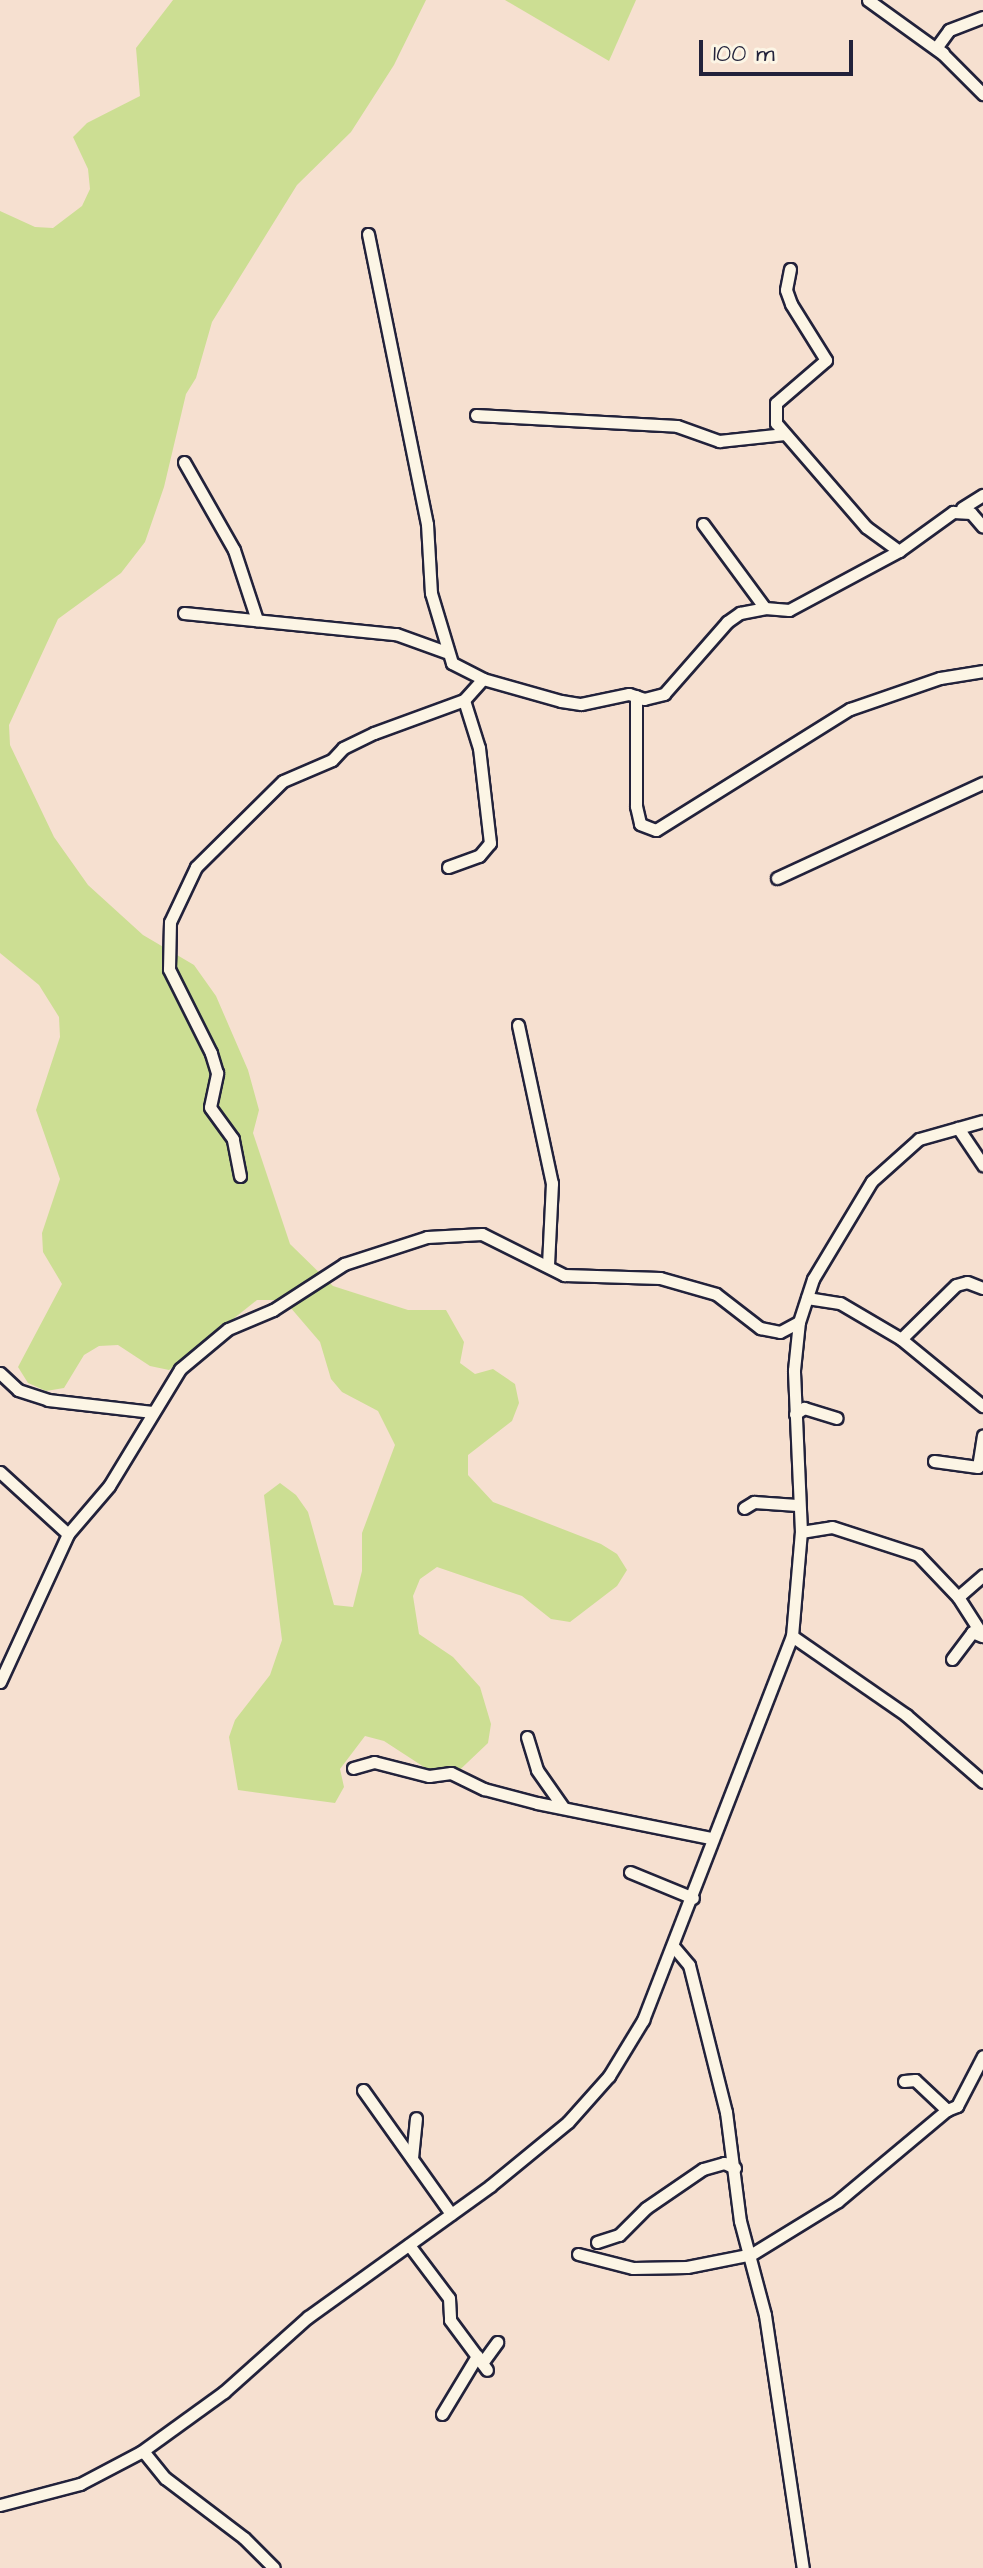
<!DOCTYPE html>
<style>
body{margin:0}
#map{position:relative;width:983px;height:2568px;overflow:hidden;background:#f6e0d0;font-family:"Architects Daughter",sans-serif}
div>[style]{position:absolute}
.green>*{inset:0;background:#ccde93}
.roads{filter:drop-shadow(2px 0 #22223b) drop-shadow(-2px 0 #22223b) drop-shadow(0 2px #22223b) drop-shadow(0 -2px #22223b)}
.minor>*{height:11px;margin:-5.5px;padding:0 5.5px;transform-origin:5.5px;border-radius:5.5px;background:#fcf5e5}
span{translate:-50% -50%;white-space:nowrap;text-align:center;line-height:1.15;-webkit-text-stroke:7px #fcf5e5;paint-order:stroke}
.scale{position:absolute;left:699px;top:40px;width:154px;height:36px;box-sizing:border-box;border:4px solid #22223b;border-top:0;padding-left:10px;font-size:24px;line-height:28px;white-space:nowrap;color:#22223b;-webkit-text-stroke:6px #fcf5e5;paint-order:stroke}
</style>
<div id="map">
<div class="green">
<div style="clip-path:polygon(173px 0,426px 0,394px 65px,351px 132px,297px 185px,212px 322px,196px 378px,186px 394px,164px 487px,145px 542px,121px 573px,58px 619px,9px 725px,10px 745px,54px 837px,88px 885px,143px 935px,194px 965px,216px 996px,248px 1070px,259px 1110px,253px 1133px,290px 1244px,333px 1286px,408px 1310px,446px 1310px,464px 1342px,460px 1363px,475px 1374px,493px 1369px,515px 1384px,519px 1403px,512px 1421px,468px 1455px,468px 1475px,493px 1502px,601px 1544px,617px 1554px,627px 1570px,617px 1586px,570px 1622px,551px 1619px,522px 1596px,437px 1567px,420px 1579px,413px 1596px,419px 1634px,453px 1657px,480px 1687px,491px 1724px,488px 1743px,447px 1782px,384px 1741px,365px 1736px,340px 1769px,344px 1787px,335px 1803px,238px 1790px,229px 1737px,235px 1720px,270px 1675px,282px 1640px,264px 1495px,280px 1483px,296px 1495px,308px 1512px,334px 1605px,353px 1607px,362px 1571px,362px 1533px,395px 1445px,378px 1411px,342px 1392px,331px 1379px,320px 1342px,284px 1300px,257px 1300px,169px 1370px,150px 1366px,118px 1345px,99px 1346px,84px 1355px,64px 1388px,46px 1391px,28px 1383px,18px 1367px,62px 1284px,43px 1252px,42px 1233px,60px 1179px,36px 1110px,60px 1037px,59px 1017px,39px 985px,0 953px,0 211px,35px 227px,53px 228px,82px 206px,90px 189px,88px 169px,73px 137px,87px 123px,140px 96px,136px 48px)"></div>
<div style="clip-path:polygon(505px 0,636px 0,609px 61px)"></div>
</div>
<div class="roads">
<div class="minor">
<div style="left:868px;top:0;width:92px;rotate:35.8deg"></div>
<div style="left:943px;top:54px;width:57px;rotate:45deg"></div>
<div style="left:943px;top:53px;width:9px;rotate:-144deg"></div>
<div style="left:936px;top:48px;width:22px;rotate:-54deg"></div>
<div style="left:949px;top:30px;width:36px;rotate:-21deg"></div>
<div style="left:368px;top:234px;width:296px;rotate:78.5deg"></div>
<div style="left:427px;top:524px;width:69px;rotate:86.7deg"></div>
<div style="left:431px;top:593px;width:73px;rotate:73.3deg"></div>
<div style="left:452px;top:663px;width:35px;rotate:27deg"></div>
<div style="left:483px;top:679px;width:81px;rotate:15.8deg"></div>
<div style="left:561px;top:701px;width:20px;rotate:9deg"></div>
<div style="left:581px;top:704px;width:49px;rotate:-11.8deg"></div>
<div style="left:629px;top:694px;width:16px;rotate:18deg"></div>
<div style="left:644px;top:699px;width:21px;rotate:-14deg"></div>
<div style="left:664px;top:694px;width:96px;rotate:-48.8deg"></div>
<div style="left:727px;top:622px;width:16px;rotate:-35deg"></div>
<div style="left:740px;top:613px;width:25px;rotate:-11deg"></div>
<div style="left:790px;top:269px;width:21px;rotate:101deg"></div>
<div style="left:786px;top:290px;width:15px;rotate:70deg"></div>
<div style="left:791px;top:304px;width:66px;rotate:58deg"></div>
<div style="left:826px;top:360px;width:66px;rotate:139.3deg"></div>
<div style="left:776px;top:403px;width:20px;rotate:90deg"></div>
<div style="left:776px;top:423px;width:138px;rotate:49.1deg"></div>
<div style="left:866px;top:527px;width:41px;rotate:36deg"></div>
<div style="left:476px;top:415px;width:201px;rotate:3.1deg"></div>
<div style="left:677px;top:426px;width:45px;rotate:19.7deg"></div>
<div style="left:719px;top:441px;width:66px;rotate:-6.1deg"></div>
<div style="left:184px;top:462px;width:101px;rotate:60.4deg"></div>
<div style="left:234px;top:550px;width:74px;rotate:71.8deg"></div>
<div style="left:962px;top:508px;width:25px;rotate:-32deg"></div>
<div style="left:703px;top:524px;width:104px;rotate:53.6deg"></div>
<div style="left:765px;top:608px;width:24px;rotate:5deg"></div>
<div style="left:789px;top:610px;width:125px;rotate:-28.2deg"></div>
<div style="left:899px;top:551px;width:67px;rotate:-35.8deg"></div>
<div style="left:953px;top:512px;width:18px;rotate:3deg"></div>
<div style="left:971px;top:513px;width:18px;rotate:49deg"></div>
<div style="left:184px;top:613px;width:213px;rotate:5.7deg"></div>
<div style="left:396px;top:634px;width:53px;rotate:19.8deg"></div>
<div style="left:636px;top:696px;width:110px;rotate:90deg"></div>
<div style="left:636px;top:806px;width:18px;rotate:77deg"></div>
<div style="left:640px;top:824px;width:17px;rotate:21deg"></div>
<div style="left:656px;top:830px;width:229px;rotate:-32deg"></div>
<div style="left:850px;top:709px;width:95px;rotate:-19deg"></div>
<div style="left:940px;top:678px;width:44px;rotate:-9.2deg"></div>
<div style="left:448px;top:867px;width:33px;rotate:-20deg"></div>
<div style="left:479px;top:856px;width:17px;rotate:-50deg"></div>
<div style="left:490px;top:843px;width:96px;rotate:-96.6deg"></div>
<div style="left:479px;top:748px;width:50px;rotate:-107.4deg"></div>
<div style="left:777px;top:878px;width:227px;rotate:-24.8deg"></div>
<div style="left:518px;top:1025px;width:162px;rotate:77.9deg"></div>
<div style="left:552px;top:1183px;width:83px;rotate:92.8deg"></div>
<div style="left:958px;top:1128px;width:45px;rotate:56deg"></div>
<div style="left:240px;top:1176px;width:38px;rotate:-101deg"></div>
<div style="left:233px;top:1139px;width:39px;rotate:-126deg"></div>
<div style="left:210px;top:1107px;width:35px;rotate:-78deg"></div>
<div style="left:217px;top:1073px;width:21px;rotate:-107deg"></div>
<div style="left:211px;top:1053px;width:94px;rotate:-116.6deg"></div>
<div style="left:169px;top:969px;width:47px;rotate:-88.8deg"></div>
<div style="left:170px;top:922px;width:61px;rotate:-64.7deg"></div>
<div style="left:196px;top:867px;width:122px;rotate:-44.7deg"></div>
<div style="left:283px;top:781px;width:53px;rotate:-23.2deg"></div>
<div style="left:332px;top:760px;width:16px;rotate:-47deg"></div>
<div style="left:343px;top:748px;width:34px;rotate:-26deg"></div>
<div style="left:374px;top:733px;width:96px;rotate:-20.1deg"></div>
<div style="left:464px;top:700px;width:28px;rotate:-48deg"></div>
<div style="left:807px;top:1298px;width:33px;rotate:9deg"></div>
<div style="left:840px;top:1303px;width:71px;rotate:30.5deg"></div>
<div style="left:901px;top:1339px;width:106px;rotate:39.3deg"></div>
<div style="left:901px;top:1339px;width:77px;rotate:-44.5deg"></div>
<div style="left:956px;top:1285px;width:11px;rotate:-15deg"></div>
<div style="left:967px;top:1282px;width:17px;rotate:21deg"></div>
<div style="left:0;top:1373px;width:25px;rotate:43deg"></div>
<div style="left:18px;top:1390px;width:32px;rotate:18deg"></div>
<div style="left:48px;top:1400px;width:105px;rotate:6.6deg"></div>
<div style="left:795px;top:1414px;width:11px;rotate:-34deg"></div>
<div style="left:804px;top:1408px;width:34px;rotate:17deg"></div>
<div style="left:934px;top:1461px;width:44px;rotate:7.8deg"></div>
<div style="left:978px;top:1467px;width:32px;rotate:-81deg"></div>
<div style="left:0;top:1472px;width:92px;rotate:42.4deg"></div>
<div style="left:744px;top:1508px;width:12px;rotate:-31deg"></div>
<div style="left:754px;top:1502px;width:43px;rotate:4deg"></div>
<div style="left:801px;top:1532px;width:31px;rotate:-9deg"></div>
<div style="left:832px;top:1527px;width:90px;rotate:18deg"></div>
<div style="left:918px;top:1555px;width:58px;rotate:46.4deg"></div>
<div style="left:958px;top:1597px;width:46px;rotate:57.3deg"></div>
<div style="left:958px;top:1597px;width:33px;rotate:-41deg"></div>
<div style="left:792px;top:1636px;width:139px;rotate:34.7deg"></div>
<div style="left:906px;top:1715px;width:102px;rotate:41deg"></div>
<div style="left:952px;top:1659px;width:34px;rotate:-53deg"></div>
<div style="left:972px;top:1632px;width:11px;rotate:22deg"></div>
<div style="left:0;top:1682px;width:163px;rotate:-65.3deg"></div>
<div style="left:68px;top:1534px;width:63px;rotate:-49.5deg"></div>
<div style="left:109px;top:1486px;width:137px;rotate:-58.7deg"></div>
<div style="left:180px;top:1369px;width:62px;rotate:-39.8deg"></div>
<div style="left:228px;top:1329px;width:49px;rotate:-22.9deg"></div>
<div style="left:273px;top:1310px;width:85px;rotate:-32.9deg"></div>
<div style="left:344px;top:1264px;width:87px;rotate:-18deg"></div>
<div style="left:427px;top:1237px;width:55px;rotate:-3.1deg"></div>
<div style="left:482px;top:1234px;width:92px;rotate:26.6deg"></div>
<div style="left:564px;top:1275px;width:96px;rotate:1.8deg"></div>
<div style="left:660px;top:1278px;width:58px;rotate:15.9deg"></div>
<div style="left:716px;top:1294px;width:56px;rotate:37.7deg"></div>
<div style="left:760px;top:1328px;width:20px;rotate:11deg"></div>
<div style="left:780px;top:1332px;width:21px;rotate:-28deg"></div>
<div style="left:527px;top:1737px;width:34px;rotate:73deg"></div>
<div style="left:537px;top:1770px;width:45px;rotate:54.9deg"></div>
<div style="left:353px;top:1768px;width:22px;rotate:-16deg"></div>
<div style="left:374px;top:1762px;width:57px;rotate:14.3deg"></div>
<div style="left:429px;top:1776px;width:22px;rotate:-8deg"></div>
<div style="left:451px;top:1773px;width:37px;rotate:26deg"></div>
<div style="left:484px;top:1789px;width:55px;rotate:14.8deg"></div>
<div style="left:537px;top:1803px;width:177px;rotate:11.4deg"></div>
<div style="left:630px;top:1872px;width:68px;rotate:22.4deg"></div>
<div style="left:673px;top:1946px;width:25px;rotate:50deg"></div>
<div style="left:689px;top:1965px;width:152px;rotate:75.9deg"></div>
<div style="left:726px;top:2112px;width:110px;rotate:82.7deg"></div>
<div style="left:740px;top:2221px;width:97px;rotate:75.1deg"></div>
<div style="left:765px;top:2315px;width:256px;rotate:81.5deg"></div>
<div style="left:904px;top:2081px;width:11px;rotate:-5deg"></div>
<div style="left:915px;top:2080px;width:44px;rotate:43.2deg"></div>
<div style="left:947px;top:2110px;width:11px;rotate:-22deg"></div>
<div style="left:957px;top:2106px;width:56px;rotate:-62.5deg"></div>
<div style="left:363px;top:2090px;width:152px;rotate:54.6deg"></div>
<div style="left:412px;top:2158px;width:40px;rotate:-84.3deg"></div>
<div style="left:597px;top:2242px;width:23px;rotate:-18deg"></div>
<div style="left:619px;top:2235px;width:38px;rotate:-45deg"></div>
<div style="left:646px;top:2208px;width:69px;rotate:-34.4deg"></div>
<div style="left:703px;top:2169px;width:22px;rotate:-16deg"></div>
<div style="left:724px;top:2163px;width:12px;rotate:24deg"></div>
<div style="left:409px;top:2245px;width:66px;rotate:53deg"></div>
<div style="left:449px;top:2298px;width:22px;rotate:87deg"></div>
<div style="left:450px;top:2320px;width:62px;rotate:53.5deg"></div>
<div style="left:578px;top:2254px;width:57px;rotate:14.3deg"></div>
<div style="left:633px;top:2268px;width:54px;rotate:-1.1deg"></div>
<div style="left:687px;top:2267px;width:66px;rotate:-11.3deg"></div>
<div style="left:752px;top:2254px;width:101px;rotate:-31.6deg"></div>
<div style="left:838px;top:2201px;width:142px;rotate:-39.9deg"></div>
<div style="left:482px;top:2363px;width:26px;rotate:-54deg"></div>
<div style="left:442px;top:2414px;width:68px;rotate:-58.9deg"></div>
<div style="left:143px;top:2451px;width:35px;rotate:51deg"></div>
<div style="left:165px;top:2478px;width:99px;rotate:37.2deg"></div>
<div style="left:244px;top:2538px;width:42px;rotate:45deg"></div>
<div style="left:0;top:2505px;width:83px;rotate:-14.7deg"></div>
<div style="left:80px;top:2484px;width:69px;rotate:-27.7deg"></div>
<div style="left:141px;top:2452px;width:102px;rotate:-35.9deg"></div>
<div style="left:224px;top:2392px;width:113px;rotate:-41.8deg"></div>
<div style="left:308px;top:2317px;width:224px;rotate:-35.7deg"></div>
<div style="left:490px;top:2186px;width:101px;rotate:-39.4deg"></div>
<div style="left:568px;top:2122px;width:62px;rotate:-48.3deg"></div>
<div style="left:609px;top:2076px;width:66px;rotate:-58.7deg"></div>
<div style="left:643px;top:2020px;width:412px;rotate:-68.8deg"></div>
<div style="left:792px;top:1636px;width:104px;rotate:-85.1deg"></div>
<div style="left:801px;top:1532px;width:162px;rotate:-92.5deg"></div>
<div style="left:794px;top:1370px;width:48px;rotate:-84.1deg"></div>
<div style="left:799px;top:1322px;width:45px;rotate:-72deg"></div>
<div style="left:813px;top:1279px;width:114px;rotate:-59deg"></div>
<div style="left:872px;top:1181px;width:63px;rotate:-41.8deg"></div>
<div style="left:919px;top:1139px;width:66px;rotate:-15.7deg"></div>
</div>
</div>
<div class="scale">100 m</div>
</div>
